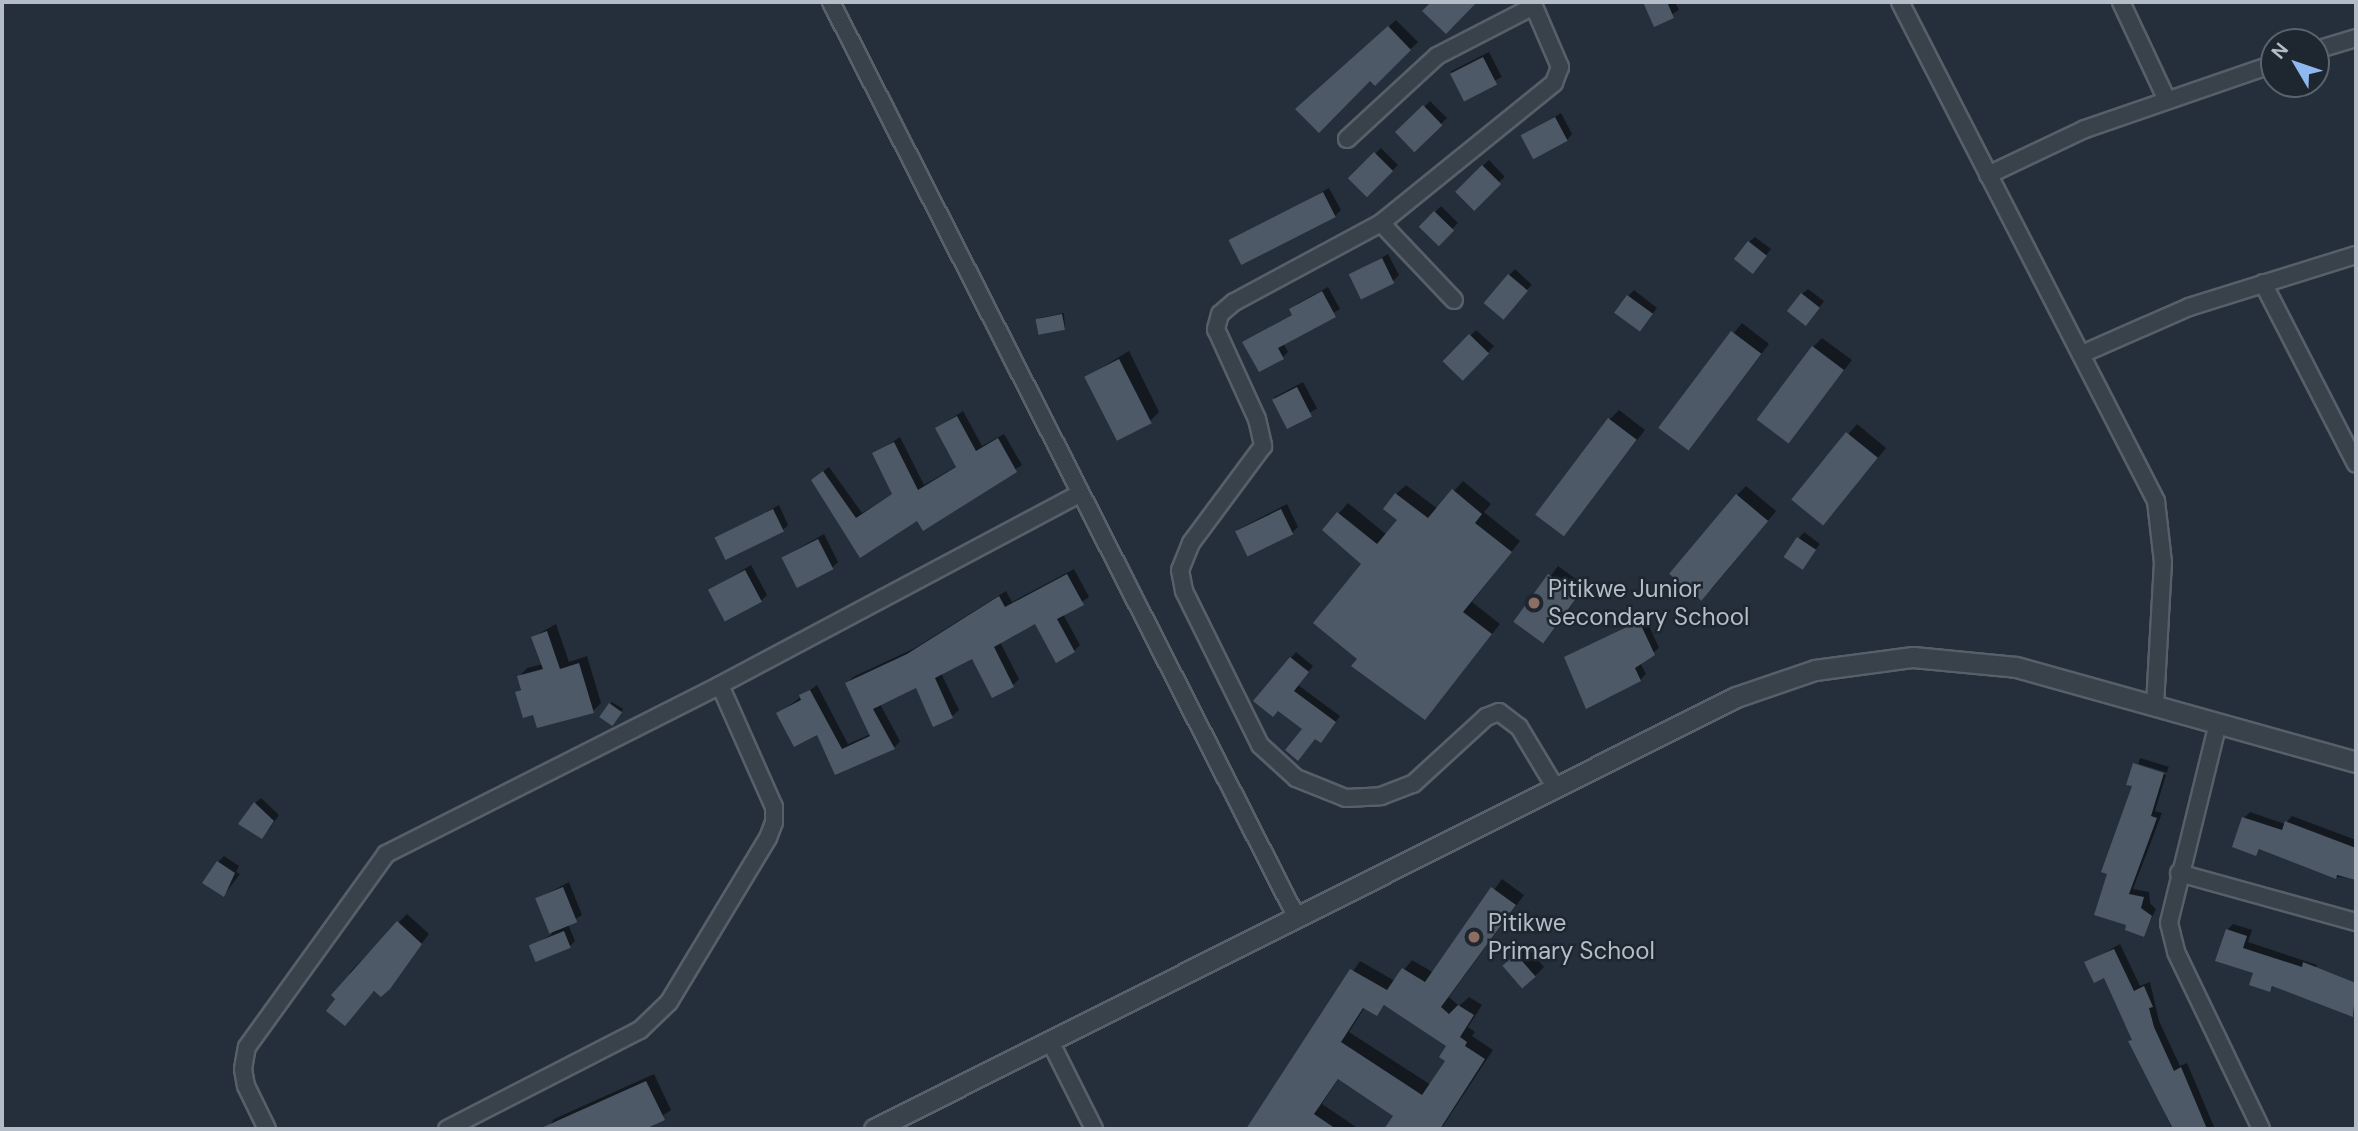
<!DOCTYPE html>
<style>
body{margin:0}
#map{position:relative;width:2358px;height:1131px;overflow:hidden;background:#252f3b;font-family:"DM Sans",sans-serif}
div>[style]{position:absolute}
.shadow>*{inset:0;background:#0007;transform-origin:0 0}
.building>*{inset:0;background:#4e5967;transform-origin:0 0}
.roads{filter:drop-shadow(2px 0 #575f69) drop-shadow(-2px 0 #575f69) drop-shadow(0 2px #575f69) drop-shadow(0 -2px #575f69)}
.minor>*{height:16px;margin:-8px;padding:0 8px;transform-origin:8px;border-radius:8px;background:#39414b}
.tertiary>*{height:19px;margin:-9.5px;padding:0 9.5px;transform-origin:9.5px;border-radius:9.5px;background:#39414b}
.dots>*{width:19px;height:19px;translate:-50% -50%;box-sizing:border-box;border:4px solid #1e2630;border-radius:50%}
span{translate:-50% -50%;white-space:nowrap;text-align:center;line-height:1.15;-webkit-text-stroke:5px #1e2630;paint-order:stroke}
.poi-label{font-size:24px;color:#b4bcc7}
.left{translate:0 -50%;text-align:left}
.frame{position:absolute;inset:0;border:4px solid #b4bcc7;pointer-events:none}
.north{position:absolute;left:2260px;top:28px;width:70px;height:70px;box-sizing:border-box;background:#1e2630;border:2px solid #5a626c;border-radius:50%;rotate:309deg;font-size:19px;font-weight:700;line-height:28px;text-align:center;color:#b4bcc7}
.north::after{content:'';display:block;margin:auto;width:24px;height:32px;background:#90b8f0;clip-path:polygon(50% 0,100% 100%,50% 72%,0 100%)}
</style>
<div id="map">
<div class="shadow">
<div style="clip-path:polygon(1645px 2px,1675px 2px,1679px 10px,1655px 25px)"></div>
<div style="clip-path:polygon(1396px 20px,1418px 42px,1375px 83px,1370px 78px,1305px 102px)"></div>
<div style="left:1489px;top:52px;width:28px;height:43px;rotate:63deg"></div>
<div style="left:1430px;top:101px;width:24px;height:45px;rotate:45deg"></div>
<div style="clip-path:polygon(1561px 113px,1572px 134px,1567px 140px,1523px 136px)"></div>
<div style="left:1381px;top:148px;width:24px;height:44px;rotate:45deg"></div>
<div style="left:1489px;top:160px;width:23px;height:45px;rotate:47deg"></div>
<div style="clip-path:polygon(1329px 188px,1341px 210px,1335px 216px,1232px 243px)"></div>
<div style="left:1441px;top:206px;width:24px;height:28px;rotate:45deg"></div>
<div style="clip-path:polygon(1755px 237px,1771px 249px,1758px 266px,1749px 242px)"></div>
<div style="clip-path:polygon(1388px 254px,1399px 275px,1393px 281px,1351px 275px)"></div>
<div style="left:1515px;top:269px;width:23px;height:45px;rotate:43deg"></div>
<div style="clip-path:polygon(1328px 287px,1340px 309px,1283px 343px,1288px 352px,1283px 357px,1245px 342px,1293px 314px,1297px 304px)"></div>
<div style="clip-path:polygon(1808px 289px,1824px 301px,1811px 319px,1802px 294px)"></div>
<div style="clip-path:polygon(1634px 290px,1657px 308px,1645px 324px,1628px 296px)"></div>
<div style="clip-path:polygon(1064px 313px,1065px 329px,1038px 321px,1040px 318px)"></div>
<div style="clip-path:polygon(1742px 323px,1769px 344px,1696px 439px,1659px 427px)"></div>
<div style="clip-path:polygon(1476px 330px,1494px 346px,1471px 372px,1470px 336px)"></div>
<div style="clip-path:polygon(1822px 338px,1852px 360px,1788px 441px,1813px 347px)"></div>
<div style="clip-path:polygon(1129px 351px,1159px 412px,1150px 421px,1086px 377px)"></div>
<div style="left:1303px;top:382px;width:30px;height:33px;rotate:62deg"></div>
<div style="clip-path:polygon(1619px 410px,1645px 430px,1563px 535px,1610px 419px)"></div>
<div style="clip-path:polygon(963px 411px,982px 446px,1004px 434px,1022px 465px,923px 528px,917px 519px,860px 555px,819px 474px,829px 467px,862px 513px,894px 493px,874px 454px,900px 437px,924px 485px,957px 466px,937px 428px)"></div>
<div style="clip-path:polygon(1857px 424px,1886px 448px,1832px 514px,1793px 499px)"></div>
<div style="clip-path:polygon(1463px 481px,1491px 504px,1484px 512px,1520px 541px,1472px 602px,1500px 624px,1434px 708px,1360px 659px,1364px 563px,1324px 530px,1348px 503px,1387px 535px,1399px 520px,1396px 494px,1406px 485px,1438px 509px)"></div>
<div style="clip-path:polygon(1746px 486px,1776px 511px,1711px 590px,1737px 495px)"></div>
<div style="clip-path:polygon(1287px 504px,1298px 527px,1292px 533px,1237px 530px)"></div>
<div style="clip-path:polygon(779px 505px,788px 525px,782px 531px,717px 540px)"></div>
<div style="clip-path:polygon(1804px 532px,1820px 544px,1806px 562px,1785px 556px)"></div>
<div style="clip-path:polygon(824px 534px,838px 562px,832px 568px,783px 557px)"></div>
<div style="clip-path:polygon(751px 565px,767px 595px,761px 601px,710px 590px)"></div>
<div style="left:1558px;top:566px;width:34px;height:70px;rotate:36deg"></div>
<div style="clip-path:polygon(1074px 569px,1089px 597px,1063px 614px,1080px 645px,1074px 651px,1036px 622px,1000px 642px,1019px 679px,1013px 685px,973px 657px,941px 673px,959px 710px,952px 716px,934px 724px,917px 686px,880px 704px,900px 741px,894px 748px,836px 772px,818px 733px,778px 714px,817px 685px,848px 744px,871px 734px,847px 683px,853px 677px,915px 648px,1006px 591px,1012px 602px)"></div>
<div style="clip-path:polygon(1645px 617px,1659px 648px,1640px 663px,1646px 674px,1640px 680px,1566px 658px)"></div>
<div style="clip-path:polygon(556px 624px,569px 662px,587px 656px,601px 703px,593px 711px,534px 713px,517px 692px,522px 688px,519px 677px,527px 668px,543px 664px,533px 637px)"></div>
<div style="clip-path:polygon(1296px 652px,1313px 666px,1298px 685px,1340px 716px,1326px 735px,1304px 728px,1278px 709px,1256px 700px)"></div>
<div style="clip-path:polygon(612px 702px,623px 709px,615px 721px,610px 704px)"></div>
<div style="left:2140px;top:758px;width:30px;height:6px;rotate:17deg"></div>
<div style="clip-path:polygon(2134px 764px,2166px 775px,2155px 811px,2162px 813px,2133px 889px,2149px 892px,2150px 903px,2156px 909px,2144px 935px,2129px 924px,2096px 914px,2135px 785px)"></div>
<div style="clip-path:polygon(261px 798px,279px 815px,268px 831px,255px 803px)"></div>
<div style="clip-path:polygon(2250px 812px,2285px 824px,2292px 816px,2356px 840px,2356px 878px,2336px 877px,2261px 848px,2256px 854px,2244px 818px)"></div>
<div style="clip-path:polygon(224px 856px,239px 866px,236px 872px,240px 874px,224px 895px,218px 862px)"></div>
<div style="clip-path:polygon(evenodd,1502px 879px,1524px 895px,1449px 997px,1459px 1006px,1469px 997px,1482px 1005px,1468px 1027px,1475px 1032px,1472px 1036px,1493px 1050px,1441px 1129px,1386px 1129px,1395px 1115px,1339px 1078px,1322px 1104px,1359px 1129px,1248px 1129px,1360px 961px,1395px 981px,1412px 960px,1434px 973px,1502px 879px,1386px 1004px,1448px 1045px,1447px 1061px,1431px 1085px,1349px 1032px,1365px 1007px,1376px 1014px,1386px 1004px)"></div>
<div style="clip-path:polygon(569px 882px,582px 915px,568px 924px,575px 941px,570px 946px,531px 947px,552px 934px,537px 899px)"></div>
<div style="clip-path:polygon(407px 914px,429px 934px,389px 986px,328px 1010px,351px 971px)"></div>
<div style="clip-path:polygon(2233px 924px,2252px 930px,2248px 942px,2317px 965px,2315px 969px,2356px 996px,2356px 1016px,2274px 985px,2270px 990px,2227px 930px)"></div>
<div style="clip-path:polygon(2120px 944px,2140px 986px,2150px 982px,2159px 1021px,2180px 1066px,2187px 1063px,2215px 1129px,2172px 1129px,2105px 976px,2087px 963px)"></div>
<div style="clip-path:polygon(1526px 946px,1544px 967px,1535px 976px,1514px 957px)"></div>
<div style="clip-path:polygon(654px 1074px,671px 1110px,648px 1126px,650px 1129px,547px 1129px,554px 1119px)"></div>
</div>
<div class="building">
<div style="clip-path:polygon(1431px 2px,1477px 2px,1446px 34px,1422px 11px)"></div>
<div style="clip-path:polygon(1643px 2px,1667px 2px,1674px 18px,1654px 27px)"></div>
<div style="clip-path:polygon(1388px 26px,1411px 50px,1375px 86px,1370px 81px,1319px 133px,1295px 109px)"></div>
<div style="left:1483px;top:57px;width:31px;height:37px;rotate:63deg"></div>
<div style="left:1423px;top:105px;width:28px;height:39px;rotate:46deg"></div>
<div style="left:1555px;top:117px;width:27px;height:39px;rotate:62deg"></div>
<div style="left:1374px;top:152px;width:27px;height:37px;rotate:45deg"></div>
<div style="left:1482px;top:165px;width:27px;height:38px;rotate:45deg"></div>
<div style="left:1323px;top:192px;width:28px;height:106px;rotate:63deg"></div>
<div style="left:1434px;top:211px;width:28px;height:22px;rotate:44deg"></div>
<div style="left:1748px;top:241px;width:24px;height:23px;rotate:38deg"></div>
<div style="left:1382px;top:258px;width:28px;height:37px;rotate:64deg"></div>
<div style="left:1508px;top:274px;width:26px;height:38px;rotate:40deg"></div>
<div style="clip-path:polygon(1322px 291px,1336px 317px,1278px 348px,1284px 359px,1259px 372px,1242px 342px,1292px 315px,1289px 309px)"></div>
<div style="left:1801px;top:293px;width:24px;height:23px;rotate:38deg"></div>
<div style="left:1627px;top:295px;width:32px;height:22px;rotate:36deg"></div>
<div style="left:1062px;top:314px;width:16px;height:27px;rotate:79deg"></div>
<div style="left:1731px;top:331px;width:38px;height:121px;rotate:37deg"></div>
<div style="left:1469px;top:334px;width:28px;height:38px;rotate:44deg"></div>
<div style="left:1812px;top:346px;width:40px;height:92px;rotate:37deg"></div>
<div style="left:1119px;top:359px;width:72px;height:39px;rotate:63deg"></div>
<div style="left:1297px;top:387px;width:33px;height:28px;rotate:63deg"></div>
<div style="clip-path:polygon(957px 416px,976px 451px,998px 438px,1017px 472px,923px 531px,917px 521px,860px 558px,811px 480px,823px 471px,856px 518px,892px 494px,872px 453px,894px 442px,918px 490px,956px 467px,935px 428px)"></div>
<div style="left:1608px;top:418px;width:36px;height:121px;rotate:37deg"></div>
<div style="left:1846px;top:432px;width:41px;height:87px;rotate:39deg"></div>
<div style="clip-path:polygon(1452px 489px,1482px 514px,1475px 523px,1512px 552px,1463px 612px,1492px 634px,1425px 720px,1351px 666px,1357px 659px,1313px 623px,1361px 564px,1322px 530px,1337px 512px,1377px 544px,1397px 520px,1383px 509px,1395px 493px,1428px 518px)"></div>
<div style="left:1736px;top:494px;width:42px;height:104px;rotate:40deg"></div>
<div style="left:773px;top:509px;width:25px;height:65px;rotate:64deg"></div>
<div style="left:1281px;top:509px;width:28px;height:51px;rotate:64deg"></div>
<div style="left:1797px;top:537px;width:23px;height:24px;rotate:34deg"></div>
<div style="left:818px;top:539px;width:34px;height:41px;rotate:63deg"></div>
<div style="left:745px;top:570px;width:36px;height:42px;rotate:62deg"></div>
<div style="clip-path:polygon(1067px 574px,1084px 605px,1057px 619px,1075px 652px,1056px 663px,1035px 624px,994px 647px,1014px 687px,992px 698px,972px 659px,935px 678px,953px 718px,933px 727px,916px 688px,873px 709px,895px 749px,835px 775px,817px 735px,794px 747px,776px 713px,801px 700px,799px 695px,810px 690px,842px 749px,870px 736px,845px 683px,907px 654px,999px 596px,1005px 607px)"></div>
<div style="left:1548px;top:574px;width:37px;height:59px;rotate:36deg"></div>
<div style="clip-path:polygon(1639px 621px,1655px 655px,1635px 668px,1641px 681px,1586px 709px,1564px 657px)"></div>
<div style="clip-path:polygon(547px 631px,560px 669px,579px 663px,594px 713px,537px 728px,533px 715px,523px 718px,515px 692px,521px 690px,517px 676px,543px 669px,531px 637px)"></div>
<div style="clip-path:polygon(1290px 657px,1309px 672px,1294px 691px,1336px 722px,1321px 743px,1315px 739px,1298px 761px,1285px 750px,1302px 729px,1278px 711px,1273px 717px,1253px 701px)"></div>
<div style="left:609px;top:703px;width:16px;height:17px;rotate:35deg"></div>
<div style="clip-path:polygon(2133px 763px,2164px 773px,2151px 816px,2157px 818px,2129px 894px,2144px 897px,2141px 908px,2152px 916px,2144px 937px,2125px 930px,2126px 925px,2094px 915px,2107px 874px,2101px 872px,2132px 786px,2126px 785px)"></div>
<div style="clip-path:polygon(254px 802px,274px 821px,262px 839px,238px 824px)"></div>
<div style="clip-path:polygon(2242px 817px,2282px 830px,2285px 821px,2356px 848px,2356px 880px,2337px 875px,2336px 879px,2259px 849px,2256px 856px,2232px 847px)"></div>
<div style="clip-path:polygon(217px 861px,235px 873px,224px 897px,202px 883px)"></div>
<div style="left:563px;top:887px;width:38px;height:30px;rotate:68deg"></div>
<div style="clip-path:polygon(evenodd,1491px 887px,1516px 905px,1441px 1007px,1449px 1014px,1458px 1005px,1474px 1015px,1460px 1037px,1467px 1042px,1465px 1046px,1485px 1059px,1440px 1129px,1384px 1129px,1393px 1116px,1338px 1079px,1314px 1114px,1336px 1129px,1246px 1129px,1350px 969px,1387px 990px,1402px 968px,1425px 982px,1491px 887px,1384px 1005px,1446px 1046px,1439px 1057px,1445px 1061px,1422px 1095px,1341px 1042px,1363px 1008px,1377px 1016px,1384px 1005px)"></div>
<div style="clip-path:polygon(397px 921px,422px 944px,390px 989px,381px 997px,374px 991px,345px 1026px,326px 1011px,335px 999px,331px 995px)"></div>
<div style="clip-path:polygon(2226px 929px,2247px 936px,2243px 948px,2302px 967px,2303px 962px,2356px 983px,2353px 1017px,2272px 986px,2270px 992px,2249px 985px,2253px 973px,2215px 961px)"></div>
<div style="left:564px;top:931px;width:18px;height:38px;rotate:68deg"></div>
<div style="clip-path:polygon(2114px 949px,2134px 991px,2144px 986px,2153px 1007px,2149px 1008px,2154px 1027px,2174px 1071px,2181px 1067px,2207px 1129px,2173px 1129px,2128px 1041px,2132px 1040px,2104px 978px,2094px 983px,2084px 962px)"></div>
<div style="left:1516px;top:954px;width:30px;height:18px;rotate:49deg"></div>
<div style="clip-path:polygon(646px 1081px,665px 1120px,645px 1129px,539px 1129px)"></div>
</div>
<div class="roads">
<div class="minor">
<div style="left:831px;top:2px;width:1028px;rotate:63.04deg"></div>
<div style="left:1532px;top:2px;width:71px;rotate:66.7deg"></div>
<div style="left:1560px;top:67px;width:17px;rotate:111deg"></div>
<div style="left:1554px;top:83px;width:223px;rotate:141deg"></div>
<div style="left:1381px;top:223px;width:167px;rotate:151.7deg"></div>
<div style="left:1234px;top:302px;width:18px;rotate:139deg"></div>
<div style="left:1220px;top:314px;width:16px;rotate:105deg"></div>
<div style="left:1216px;top:329px;width:99px;rotate:65.5deg"></div>
<div style="left:1257px;top:419px;width:28px;rotate:77deg"></div>
<div style="left:1263px;top:446px;width:121px;rotate:126.6deg"></div>
<div style="left:1191px;top:543px;width:29px;rotate:112deg"></div>
<div style="left:1180px;top:570px;width:21px;rotate:79deg"></div>
<div style="left:1184px;top:591px;width:172px;rotate:63.7deg"></div>
<div style="left:1260px;top:745px;width:49px;rotate:42.5deg"></div>
<div style="left:1296px;top:778px;width:54px;rotate:21.8deg"></div>
<div style="left:1346px;top:798px;width:35px;rotate:-3deg"></div>
<div style="left:1381px;top:796px;width:34px;rotate:-21deg"></div>
<div style="left:1413px;top:784px;width:99px;rotate:-42.5deg"></div>
<div style="left:1486px;top:717px;width:14px;rotate:-21deg"></div>
<div style="left:1499px;top:712px;width:25px;rotate:37deg"></div>
<div style="left:1519px;top:727px;width:70px;rotate:59deg"></div>
<div style="left:1900px;top:2px;width:561px;rotate:62.84deg"></div>
<div style="left:2156px;top:501px;width:61px;rotate:83.5deg"></div>
<div style="left:2163px;top:562px;width:141px;rotate:93.2deg"></div>
<div style="left:2121px;top:2px;width:106px;rotate:64.9deg"></div>
<div style="left:2316px;top:50px;width:42px;rotate:-16.7deg"></div>
<div style="left:1347px;top:139px;width:122px;rotate:-42.7deg"></div>
<div style="left:1437px;top:56px;width:109px;rotate:-27.3deg"></div>
<div style="left:1988px;top:175px;width:107px;rotate:-25.4deg"></div>
<div style="left:2085px;top:129px;width:200px;rotate:-19deg"></div>
<div style="left:1381px;top:223px;width:106px;rotate:46.5deg"></div>
<div style="left:2263px;top:283px;width:203px;rotate:62.8deg"></div>
<div style="left:2082px;top:354px;width:117px;rotate:-23.7deg"></div>
<div style="left:2189px;top:307px;width:175px;rotate:-17.3deg"></div>
<div style="left:2218px;top:723px;width:206px;rotate:103.8deg"></div>
<div style="left:2169px;top:923px;width:30px;rotate:76deg"></div>
<div style="left:2176px;top:952px;width:196px;rotate:64.3deg"></div>
<div style="left:2179px;top:873px;width:184px;rotate:15.5deg"></div>
<div style="left:1050px;top:1041px;width:98px;rotate:63.4deg"></div>
<div style="left:267px;top:1129px;width:48px;rotate:-116deg"></div>
<div style="left:246px;top:1086px;width:17px;rotate:-100deg"></div>
<div style="left:243px;top:1069px;width:22px;rotate:-80deg"></div>
<div style="left:247px;top:1047px;width:238px;rotate:-54.2deg"></div>
<div style="left:386px;top:854px;width:374px;rotate:-26.8deg"></div>
<div style="left:720px;top:685px;width:407px;rotate:-28deg"></div>
<div style="left:447px;top:1129px;width:217px;rotate:-27.2deg"></div>
<div style="left:640px;top:1030px;width:40px;rotate:-44deg"></div>
<div style="left:669px;top:1002px;width:192px;rotate:-58.9deg"></div>
<div style="left:768px;top:838px;width:17px;rotate:-69deg"></div>
<div style="left:774px;top:822px;width:15px;rotate:-90deg"></div>
<div style="left:774px;top:807px;width:133px;rotate:-113.9deg"></div>
</div>
<div class="tertiary">
<div style="left:874px;top:1129px;width:964px;rotate:-26.62deg"></div>
<div style="left:1736px;top:697px;width:83px;rotate:-18.9deg"></div>
<div style="left:1815px;top:670px;width:99px;rotate:-7.6deg"></div>
<div style="left:1913px;top:657px;width:103px;rotate:5.5deg"></div>
<div style="left:2016px;top:667px;width:353px;rotate:15.6deg"></div>
</div>
</div>
<div class="dots">
<div style="left:1534px;top:603px;background:#8d6e63"></div>
<div style="left:1474px;top:937px;background:#8d6e63"></div>
</div>
<div class="poi-label">
<span class="left" style="left:1548px;top:603px">Pitikwe Junior<br>Secondary School</span>
<span class="left" style="left:1488px;top:937px">Pitikwe<br>Primary School</span>
</div>
<div class="frame"></div>
<div class="north">N</div>
</div>
